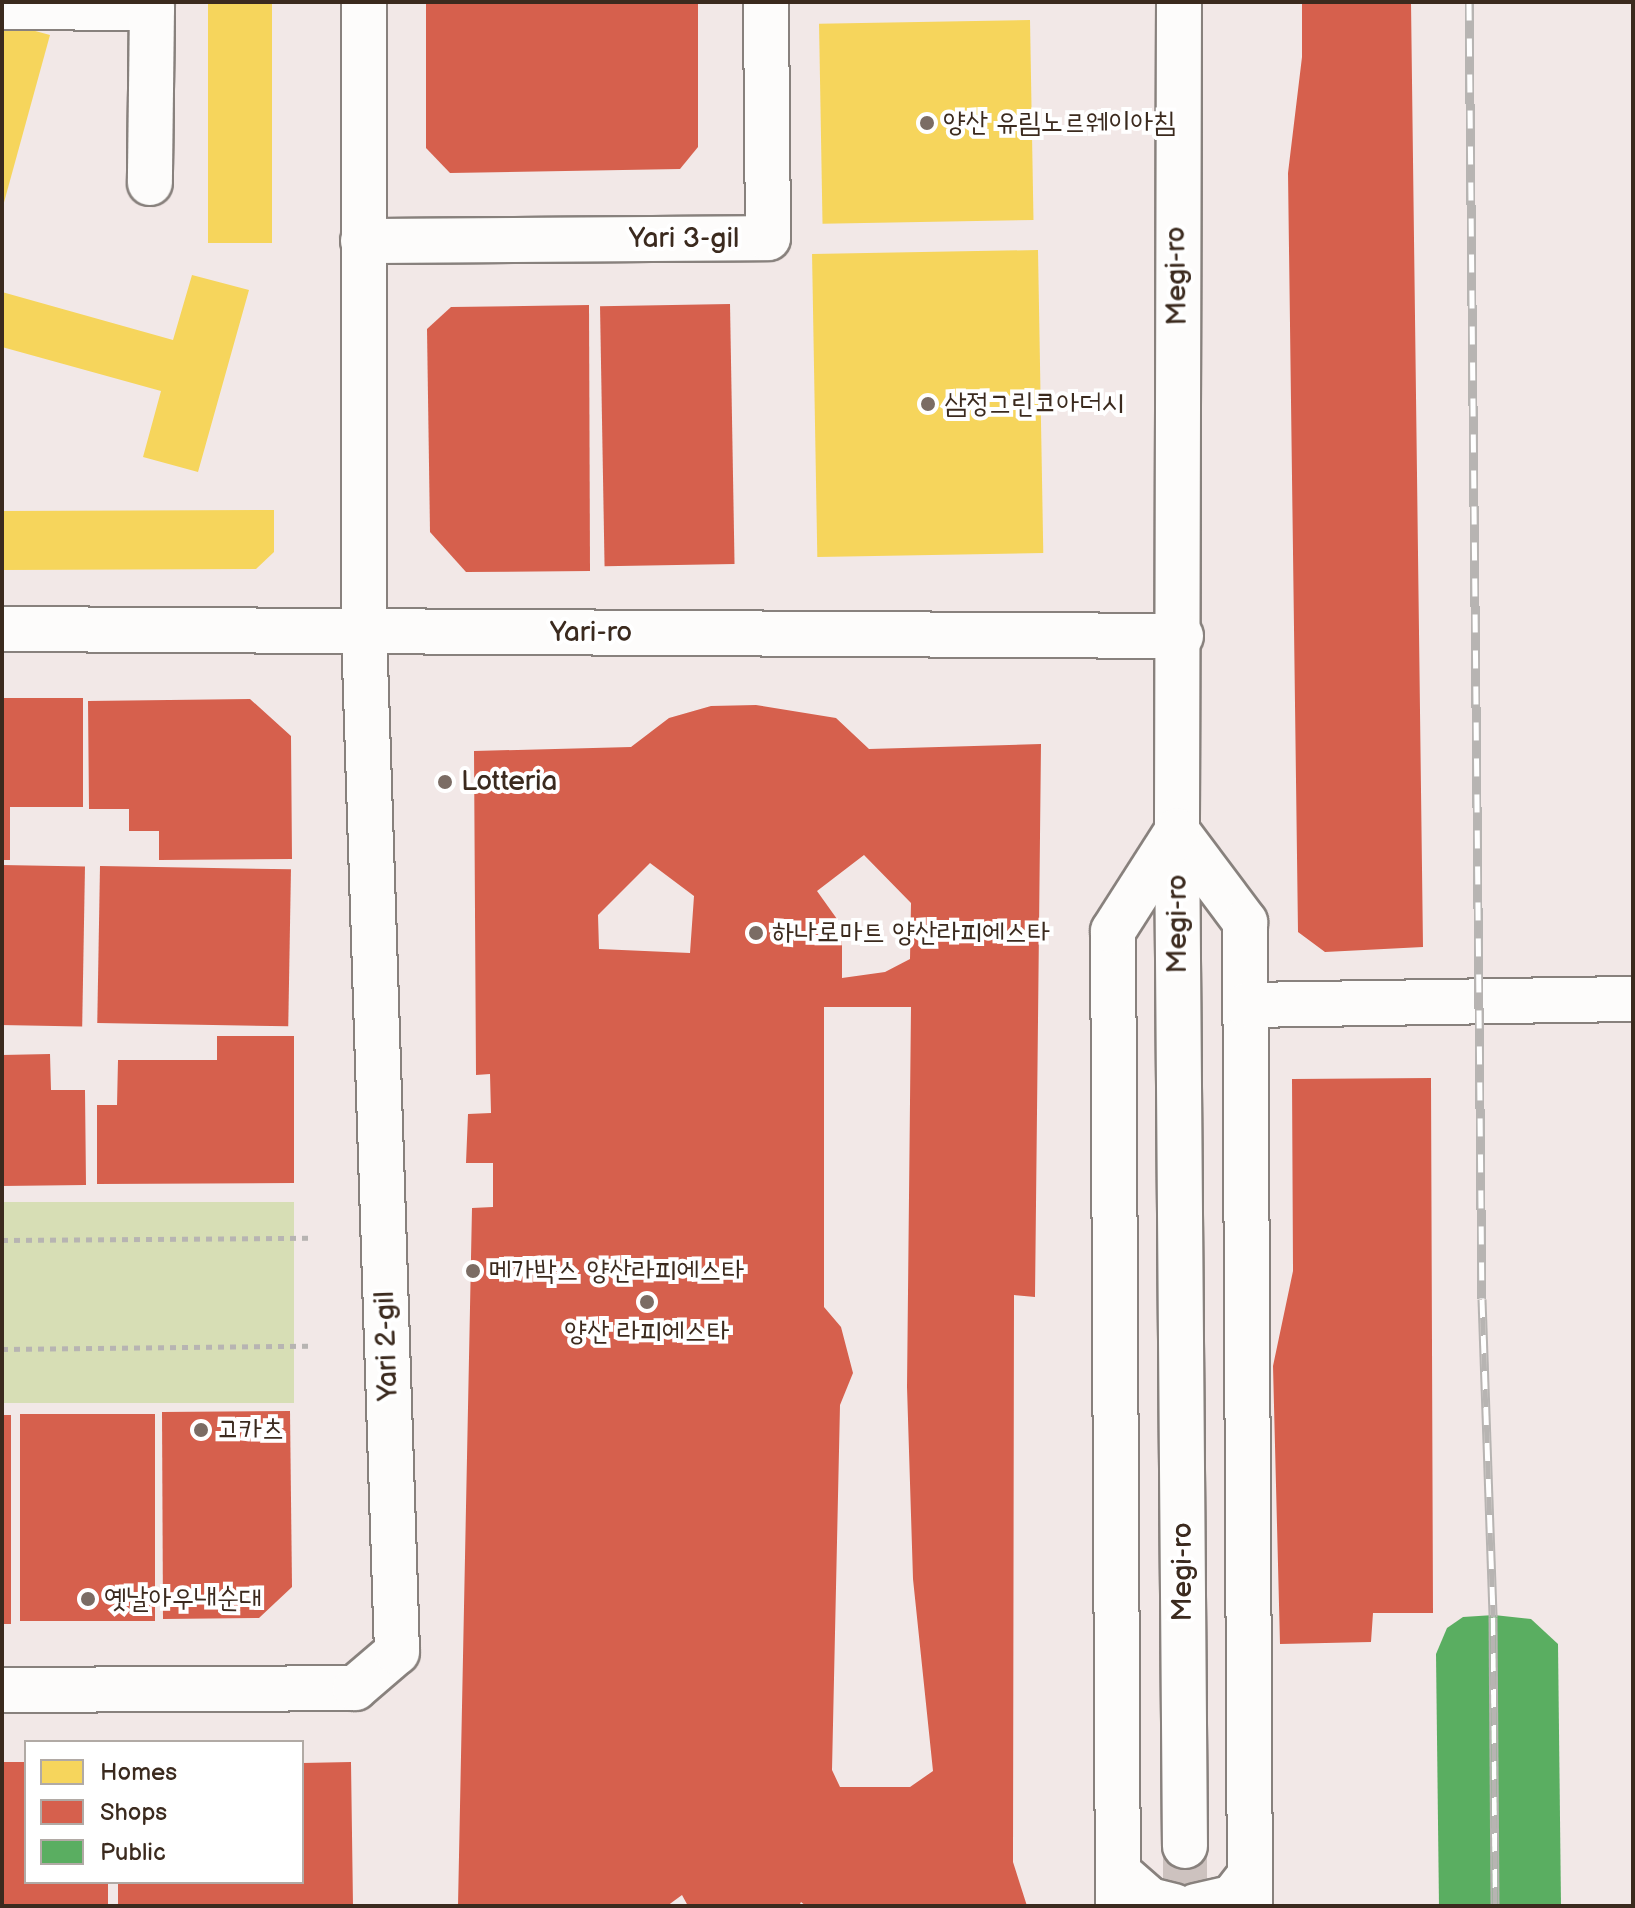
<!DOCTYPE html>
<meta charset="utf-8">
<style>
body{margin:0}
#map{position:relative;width:1635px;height:1908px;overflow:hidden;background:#f2e8e7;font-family:"Balsamiq Sans","Poor Story",sans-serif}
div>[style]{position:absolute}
.green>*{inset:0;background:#d7deb5;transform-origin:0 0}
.homes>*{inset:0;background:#f6d55c;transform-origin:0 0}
.shops>*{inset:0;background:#d6604d;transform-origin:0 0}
.public>*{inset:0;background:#5aae61}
.minor-tunnel>*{height:44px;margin-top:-22px;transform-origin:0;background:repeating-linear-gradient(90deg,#cdc2bf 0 44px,transparent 0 66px)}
.path>*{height:5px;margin-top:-2.5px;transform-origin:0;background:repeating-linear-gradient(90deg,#b7b4b2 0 6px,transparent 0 12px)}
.roads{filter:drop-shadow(2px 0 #88817d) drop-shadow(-2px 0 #88817d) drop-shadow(0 2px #88817d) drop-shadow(0 -2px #88817d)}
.minor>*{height:44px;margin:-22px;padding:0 22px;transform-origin:22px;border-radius:22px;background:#fdfcfb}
.rail>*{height:9px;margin-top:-4.5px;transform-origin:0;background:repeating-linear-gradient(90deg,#fff 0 18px,#b7b4b2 0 36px);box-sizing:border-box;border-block:2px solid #b7b4b2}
.dots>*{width:22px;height:22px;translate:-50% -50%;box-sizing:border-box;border:4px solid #fff;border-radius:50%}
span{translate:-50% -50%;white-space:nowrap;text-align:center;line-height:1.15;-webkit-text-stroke:8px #fff;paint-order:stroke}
.poi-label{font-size:28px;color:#3b2a1e}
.left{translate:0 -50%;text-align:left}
.street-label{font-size:28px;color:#3b2a1e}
.frame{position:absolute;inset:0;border:4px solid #3b2a1e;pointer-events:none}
.legend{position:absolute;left:24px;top:1740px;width:280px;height:144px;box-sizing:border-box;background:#fff;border:2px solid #b1aaa5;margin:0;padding:10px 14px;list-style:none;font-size:24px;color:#3b2a1e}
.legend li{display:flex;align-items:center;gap:16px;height:40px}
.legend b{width:40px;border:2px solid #b1aaa5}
</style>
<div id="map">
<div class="green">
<div style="left:294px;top:1202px;width:201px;height:292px;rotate:90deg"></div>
</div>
<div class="homes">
<div style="left:208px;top:2px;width:64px;height:241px"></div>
<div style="left:1030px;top:20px;width:200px;height:211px;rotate:89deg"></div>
<div style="clip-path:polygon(2px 22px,50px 35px,3px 206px,2px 206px)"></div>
<div style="left:1038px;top:250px;width:303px;height:226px;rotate:89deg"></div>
<div style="clip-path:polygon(192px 275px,249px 290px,198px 472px,143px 457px,161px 391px,2px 347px,2px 292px,173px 340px)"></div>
<div style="clip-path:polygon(274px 510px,274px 552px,256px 569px,2px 570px,2px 511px)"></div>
</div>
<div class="shops">
<div style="clip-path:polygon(426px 2px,698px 2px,698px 147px,680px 169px,450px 173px,426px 148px)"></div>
<div style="clip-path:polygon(1302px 2px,1411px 2px,1423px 947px,1325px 952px,1298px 932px,1288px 173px,1302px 57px)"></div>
<div style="left:730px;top:304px;width:260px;height:130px;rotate:89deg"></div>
<div style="clip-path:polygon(589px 305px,590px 571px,466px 572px,430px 532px,427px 329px,451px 307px)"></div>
<div style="clip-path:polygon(2px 698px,83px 698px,83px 807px,10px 807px,10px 860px,2px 860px)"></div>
<div style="clip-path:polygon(250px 699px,291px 736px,292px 859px,159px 860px,159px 831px,129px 831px,129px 809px,89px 809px,88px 701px)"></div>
<div style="clip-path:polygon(evenodd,756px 705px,836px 718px,869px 749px,1041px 744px,1035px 1297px,1014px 1295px,1013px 1862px,1027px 1906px,806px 1906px,801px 1902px,799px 1906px,688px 1906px,682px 1895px,667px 1906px,458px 1906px,472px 1208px,493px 1207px,493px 1163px,466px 1163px,468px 1114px,491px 1113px,490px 1074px,476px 1075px,474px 751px,631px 747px,669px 718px,711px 706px,756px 705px,864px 855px,911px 903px,910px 959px,885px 972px,842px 978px,842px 926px,817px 891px,864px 855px,756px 705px,650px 863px,694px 896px,690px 953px,599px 949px,598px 915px,650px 863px,756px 705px,824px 1007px,911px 1007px,907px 1387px,913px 1579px,933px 1771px,910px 1787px,840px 1787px,832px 1770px,840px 1405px,853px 1373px,841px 1327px,824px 1307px,824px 1007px)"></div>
<div style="left:2px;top:865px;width:83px;height:160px;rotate:1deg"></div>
<div style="left:100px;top:866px;width:191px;height:157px;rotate:1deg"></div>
<div style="clip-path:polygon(217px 1036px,294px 1036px,294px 1183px,97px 1184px,97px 1105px,117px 1105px,118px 1060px,217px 1060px)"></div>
<div style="clip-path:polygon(50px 1054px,51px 1090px,85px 1090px,86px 1185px,2px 1186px,2px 1055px)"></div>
<div style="clip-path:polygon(1431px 1078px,1433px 1613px,1373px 1613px,1371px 1642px,1280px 1644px,1273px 1366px,1293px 1271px,1292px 1079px)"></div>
<div style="clip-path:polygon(290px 1411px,292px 1587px,259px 1618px,163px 1619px,162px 1412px)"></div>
<div style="left:155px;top:1414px;width:207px;height:135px;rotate:90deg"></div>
<div style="left:2px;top:1415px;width:9px;height:209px"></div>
<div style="clip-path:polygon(2px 1762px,26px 1762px,26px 1882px,108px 1882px,108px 1906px,2px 1906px)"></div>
<div style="clip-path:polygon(351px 1762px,353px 1906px,118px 1906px,118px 1882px,302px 1882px,302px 1763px)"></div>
</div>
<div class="public">
<div style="clip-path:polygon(1494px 1615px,1531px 1619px,1558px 1644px,1561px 1906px,1439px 1906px,1436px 1654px,1447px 1628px,1463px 1617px)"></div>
</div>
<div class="minor-tunnel">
<div style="left:1185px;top:1846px;width:60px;rotate:90deg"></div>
</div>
<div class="path">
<div style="left:2px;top:1240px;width:308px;rotate:-0.4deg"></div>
<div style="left:2px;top:1349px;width:308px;rotate:-0.6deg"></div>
</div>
<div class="roads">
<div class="minor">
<div style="left:1179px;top:2px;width:829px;rotate:90.14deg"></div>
<div style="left:1177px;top:831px;width:1015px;rotate:89.55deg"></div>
<div style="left:2px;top:7px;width:150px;rotate:0.4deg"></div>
<div style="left:152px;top:8px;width:175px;rotate:90.7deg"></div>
<div style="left:363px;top:241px;width:405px;rotate:-0.4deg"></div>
<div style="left:768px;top:238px;width:236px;rotate:-90.5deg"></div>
<div style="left:2px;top:629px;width:1179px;rotate:0.34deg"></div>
<div style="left:1177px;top:831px;width:114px;rotate:53.2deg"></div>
<div style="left:1245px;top:922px;width:984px;rotate:89.71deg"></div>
<div style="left:1247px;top:1005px;width:386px;rotate:-0.9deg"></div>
<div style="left:2px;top:1690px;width:353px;rotate:-0.3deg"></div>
<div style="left:355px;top:1688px;width:55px;rotate:-40.6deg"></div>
<div style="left:397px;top:1652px;width:1021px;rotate:-91.85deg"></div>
<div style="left:364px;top:632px;width:630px;rotate:-90deg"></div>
<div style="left:1118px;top:1872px;width:43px;rotate:41.2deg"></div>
<div style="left:1150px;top:1900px;width:25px;rotate:14deg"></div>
<div style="left:1118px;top:1906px;width:975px;rotate:-90.29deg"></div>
<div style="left:1113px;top:931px;width:119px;rotate:-57.4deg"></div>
<div style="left:1196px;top:1906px;width:37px;rotate:-13deg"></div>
<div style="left:1232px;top:1898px;width:29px;rotate:-52deg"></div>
</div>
</div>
<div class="rail">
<div style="left:1469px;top:2px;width:1297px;rotate:89.43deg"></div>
<div style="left:1482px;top:1299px;width:318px;rotate:88deg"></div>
<div style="left:1493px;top:1617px;width:289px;rotate:89.6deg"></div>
</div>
<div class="dots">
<div style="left:927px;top:123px;background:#7b6c64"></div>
<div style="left:928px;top:404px;background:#7b6c64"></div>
<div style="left:445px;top:782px;background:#7b6c64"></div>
<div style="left:756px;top:933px;background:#7b6c64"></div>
<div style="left:473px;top:1271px;background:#7b6c64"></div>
<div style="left:647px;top:1302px;background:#7b6c64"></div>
<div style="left:201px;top:1430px;background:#7b6c64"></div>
<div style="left:88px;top:1599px;background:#7b6c64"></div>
</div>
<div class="poi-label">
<span class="left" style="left:943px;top:123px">양산 유림노르웨이아침</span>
<span class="left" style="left:944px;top:404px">삼정그린코아더시</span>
<span class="left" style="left:461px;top:782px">Lotteria</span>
<span class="left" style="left:772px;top:933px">하나로마트 양산라피에스타</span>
<span class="left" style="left:489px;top:1271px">메가박스 양산라피에스타</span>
<span style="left:647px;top:1332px">양산 라피에스타</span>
<span class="left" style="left:217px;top:1430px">고카츠</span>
<span class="left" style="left:104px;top:1599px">옛날아우내순대</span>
</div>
<div class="street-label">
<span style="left:684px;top:239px">Yari 3-gil</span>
<span style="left:1177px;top:276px;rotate:-91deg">Megi-ro</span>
<span style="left:591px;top:633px">Yari-ro</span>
<span style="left:1178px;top:924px;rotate:-90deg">Megi-ro</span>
<span style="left:387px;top:1346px;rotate:-92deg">Yari 2-gil</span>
<span style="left:1183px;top:1572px;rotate:-90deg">Megi-ro</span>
</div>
<div class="frame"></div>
<ul class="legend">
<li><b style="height:22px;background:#f6d55c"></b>Homes</li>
<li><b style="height:22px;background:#d6604d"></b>Shops</li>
<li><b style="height:22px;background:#5aae61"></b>Public</li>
</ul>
</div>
